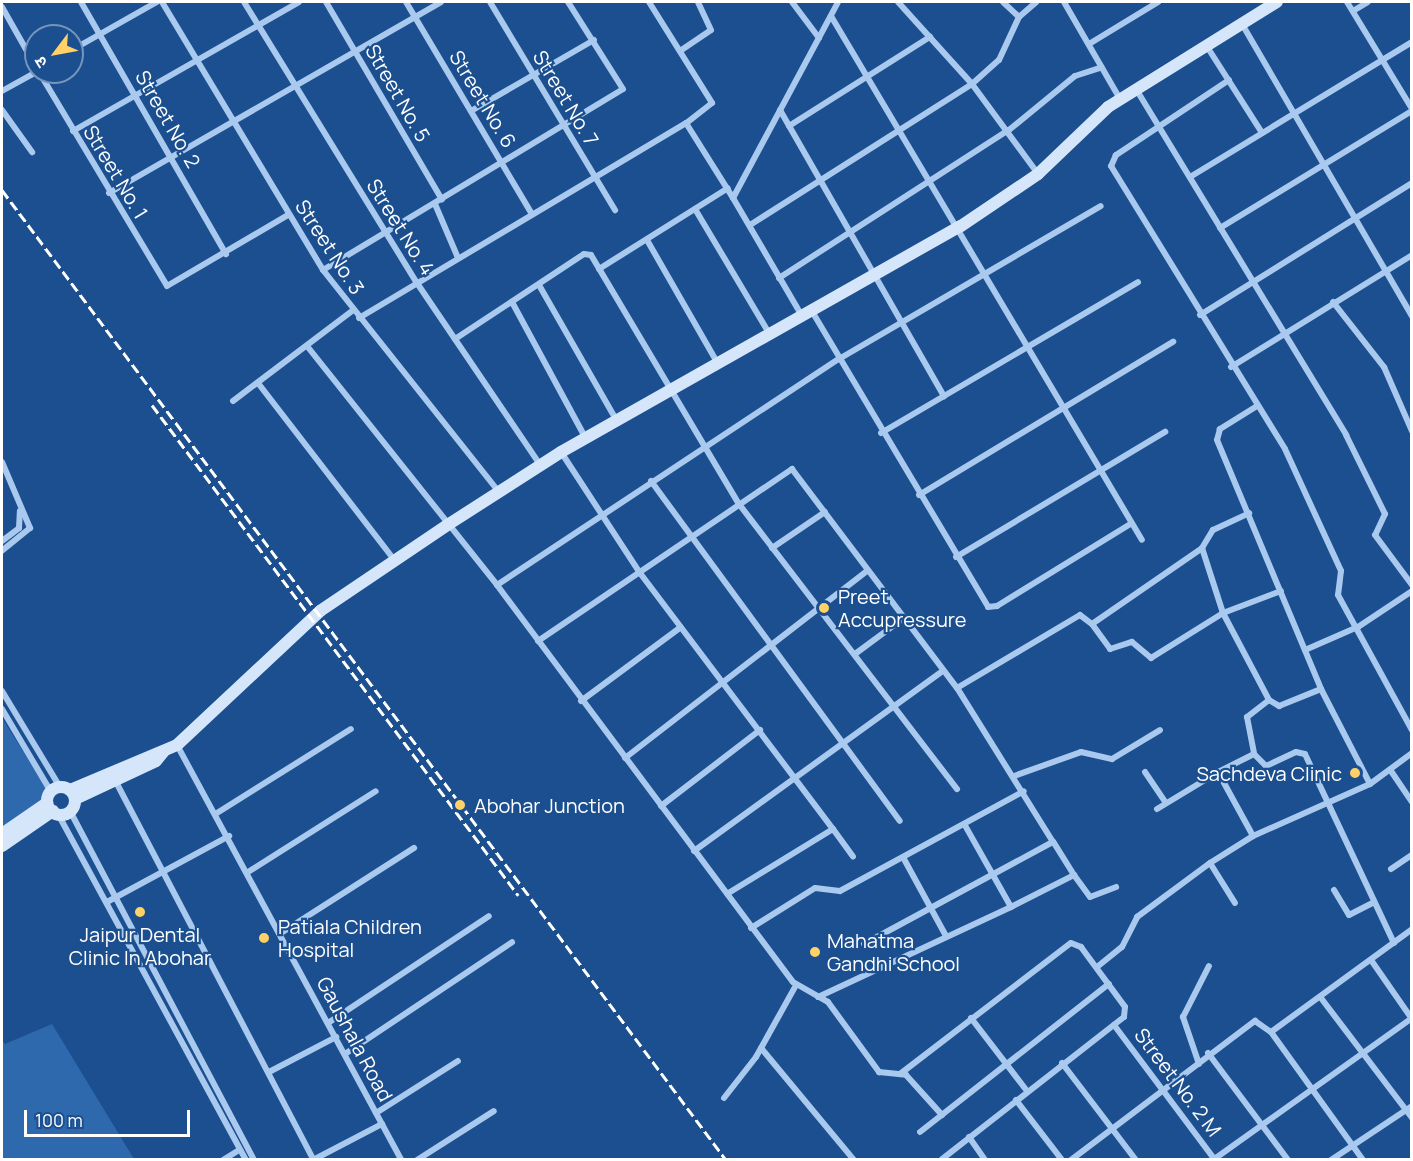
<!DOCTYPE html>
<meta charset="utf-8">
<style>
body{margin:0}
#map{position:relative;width:1413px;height:1161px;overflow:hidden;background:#1b4f8f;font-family:Manrope,"Noto Sans Devanagari",sans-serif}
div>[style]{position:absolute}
.green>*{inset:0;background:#2e69ad}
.street>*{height:6px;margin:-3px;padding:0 3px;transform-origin:3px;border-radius:3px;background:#a9c9ee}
.secondary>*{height:12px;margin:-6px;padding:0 6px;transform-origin:6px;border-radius:6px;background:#d6e6fa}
.secondary>.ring{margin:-6px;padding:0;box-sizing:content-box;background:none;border:12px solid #d6e6fa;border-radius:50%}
.rail>*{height:3px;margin-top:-1.5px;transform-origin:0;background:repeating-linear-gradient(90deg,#fff 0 10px,transparent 0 14.5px)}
.dots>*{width:16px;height:16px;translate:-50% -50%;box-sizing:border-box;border:3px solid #1b4f8f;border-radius:50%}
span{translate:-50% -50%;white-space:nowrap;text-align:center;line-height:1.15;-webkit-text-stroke:4.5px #1b4f8f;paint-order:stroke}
.street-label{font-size:20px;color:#fff}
.poi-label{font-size:20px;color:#fff}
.left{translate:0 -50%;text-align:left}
.right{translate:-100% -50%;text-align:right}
.frame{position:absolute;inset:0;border:3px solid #fff;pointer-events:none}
.north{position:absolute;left:24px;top:24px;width:60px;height:60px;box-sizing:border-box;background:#1b4f8f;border:2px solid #7695bc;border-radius:50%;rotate:238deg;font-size:16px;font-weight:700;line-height:24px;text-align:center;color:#fff}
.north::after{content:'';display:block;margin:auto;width:21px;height:27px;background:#ffd166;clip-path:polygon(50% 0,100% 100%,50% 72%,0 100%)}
.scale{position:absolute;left:24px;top:1110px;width:166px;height:27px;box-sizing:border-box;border:3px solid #fff;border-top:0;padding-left:8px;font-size:18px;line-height:21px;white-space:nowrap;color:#fff;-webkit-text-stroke:4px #1b4f8f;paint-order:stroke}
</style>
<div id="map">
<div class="green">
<div style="clip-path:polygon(2px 718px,52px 797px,2px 830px)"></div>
<div style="clip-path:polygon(52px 1024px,134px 1159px,2px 1159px,2px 1040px,5px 1044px)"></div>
</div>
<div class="street">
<div style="left:81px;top:2px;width:291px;rotate:60.1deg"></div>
<div style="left:162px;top:2px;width:313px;rotate:59deg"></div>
<div style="left:323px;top:270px;width:282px;rotate:51.6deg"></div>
<div style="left:244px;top:2px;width:330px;rotate:58.4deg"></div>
<div style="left:417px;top:283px;width:220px;rotate:55.9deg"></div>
<div style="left:326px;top:2px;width:229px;rotate:59.6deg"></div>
<div style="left:406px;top:2px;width:247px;rotate:59.3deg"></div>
<div style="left:490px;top:2px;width:243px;rotate:59deg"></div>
<div style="left:649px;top:2px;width:119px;rotate:58deg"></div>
<div style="left:712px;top:103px;width:33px;rotate:142deg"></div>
<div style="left:792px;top:2px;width:45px;rotate:53.1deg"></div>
<div style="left:898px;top:2px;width:110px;rotate:47.9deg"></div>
<div style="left:972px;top:84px;width:112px;rotate:53.7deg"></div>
<div style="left:1003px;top:2px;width:22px;rotate:43deg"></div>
<div style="left:1064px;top:2px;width:112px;rotate:60deg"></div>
<div style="left:1347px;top:2px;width:125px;rotate:58.7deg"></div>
<div style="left:2px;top:7px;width:69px;rotate:60.5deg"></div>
<div style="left:1353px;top:11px;width:17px;rotate:-31deg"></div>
<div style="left:831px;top:16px;width:609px;rotate:59.31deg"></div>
<div style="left:1242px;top:24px;width:338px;rotate:59.8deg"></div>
<div style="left:1089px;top:44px;width:81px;rotate:-31.3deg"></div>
<div style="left:1206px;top:45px;width:104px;rotate:57.5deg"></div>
<div style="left:72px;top:50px;width:98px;rotate:-29.5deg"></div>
<div style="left:680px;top:51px;width:37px;rotate:-34deg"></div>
<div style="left:711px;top:30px;width:31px;rotate:-115deg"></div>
<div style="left:39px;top:72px;width:249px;rotate:59.1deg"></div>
<div style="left:167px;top:286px;width:140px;rotate:-30.4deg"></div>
<div style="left:1229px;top:80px;width:136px;rotate:146.4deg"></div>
<div style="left:1116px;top:155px;width:12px;rotate:114deg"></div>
<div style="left:1111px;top:166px;width:332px;rotate:58.4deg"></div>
<div style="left:1285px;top:449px;width:134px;rotate:65.3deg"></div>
<div style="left:1341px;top:571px;width:24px;rotate:97deg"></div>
<div style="left:1338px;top:595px;width:154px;rotate:61.3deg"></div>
<div style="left:1136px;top:89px;width:405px;rotate:58.7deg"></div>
<div style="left:1346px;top:435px;width:88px;rotate:63.7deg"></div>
<div style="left:1385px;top:514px;width:23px;rotate:115deg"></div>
<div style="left:1375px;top:535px;width:62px;rotate:53.5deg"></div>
<div style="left:2px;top:91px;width:39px;rotate:-29deg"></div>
<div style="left:2px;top:110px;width:52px;rotate:54.5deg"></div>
<div style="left:780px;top:110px;width:330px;rotate:60.2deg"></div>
<div style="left:471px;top:111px;width:142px;rotate:-30deg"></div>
<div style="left:789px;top:126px;width:167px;rotate:-32.3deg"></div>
<div style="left:73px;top:131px;width:260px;rotate:-29.7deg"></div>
<div style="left:1190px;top:177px;width:260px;rotate:-31.3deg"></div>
<div style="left:109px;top:193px;width:383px;rotate:-29.9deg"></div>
<div style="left:435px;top:204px;width:59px;rotate:66.9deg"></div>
<div style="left:695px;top:209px;width:147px;rotate:59.2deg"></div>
<div style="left:750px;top:225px;width:263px;rotate:-32.4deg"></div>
<div style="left:972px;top:84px;width:36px;rotate:-42deg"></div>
<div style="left:999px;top:60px;width:47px;rotate:-65.1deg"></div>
<div style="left:1019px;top:17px;width:23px;rotate:-41deg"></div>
<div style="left:1220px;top:228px;width:225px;rotate:-31.4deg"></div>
<div style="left:647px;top:240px;width:143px;rotate:60.2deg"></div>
<div style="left:599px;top:269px;width:152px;rotate:-32.1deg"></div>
<div style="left:323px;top:270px;width:350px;rotate:-31.1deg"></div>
<div style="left:623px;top:89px;width:103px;rotate:-122.3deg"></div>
<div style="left:779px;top:278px;width:274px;rotate:-32.8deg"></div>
<div style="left:1009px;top:130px;width:85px;rotate:-39.3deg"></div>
<div style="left:1075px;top:76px;width:28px;rotate:-18deg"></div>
<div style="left:539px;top:285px;width:157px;rotate:60.2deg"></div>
<div style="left:512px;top:302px;width:156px;rotate:61.6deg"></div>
<div style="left:1333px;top:302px;width:83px;rotate:51.9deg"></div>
<div style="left:1384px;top:367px;width:70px;rotate:66.4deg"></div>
<div style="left:813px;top:313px;width:342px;rotate:59.2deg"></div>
<div style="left:988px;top:607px;width:9px;rotate:-6deg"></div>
<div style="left:997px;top:606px;width:158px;rotate:-31.6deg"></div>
<div style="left:1200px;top:315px;width:250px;rotate:-31.9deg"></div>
<div style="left:802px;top:316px;width:137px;rotate:-120.3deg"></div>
<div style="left:733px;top:198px;width:222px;rotate:-61.8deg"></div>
<div style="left:359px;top:318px;width:381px;rotate:-30.8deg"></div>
<div style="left:686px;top:123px;width:89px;rotate:57.9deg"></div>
<div style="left:455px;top:339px;width:154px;rotate:-33.4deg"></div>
<div style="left:584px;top:254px;width:7px;rotate:8deg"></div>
<div style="left:591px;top:255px;width:290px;rotate:59.3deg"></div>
<div style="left:739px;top:504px;width:359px;rotate:52.6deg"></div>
<div style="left:307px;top:346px;width:305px;rotate:51.5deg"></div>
<div style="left:497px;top:585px;width:495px;rotate:53.3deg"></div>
<div style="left:793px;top:982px;width:40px;rotate:29.7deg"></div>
<div style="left:828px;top:1002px;width:87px;rotate:53.9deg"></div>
<div style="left:879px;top:1072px;width:27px;rotate:6deg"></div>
<div style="left:906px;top:1075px;width:54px;rotate:48deg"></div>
<div style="left:1231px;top:367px;width:213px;rotate:-31.7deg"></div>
<div style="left:258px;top:383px;width:225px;rotate:52.4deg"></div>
<div style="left:233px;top:401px;width:149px;rotate:-37.1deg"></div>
<div style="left:1257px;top:406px;width:44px;rotate:148.1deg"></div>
<div style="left:1220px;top:429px;width:11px;rotate:105deg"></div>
<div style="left:1217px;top:440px;width:270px;rotate:67.3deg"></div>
<div style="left:1321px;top:689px;width:107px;rotate:62.7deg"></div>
<div style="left:881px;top:433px;width:298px;rotate:-30.4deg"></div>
<div style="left:561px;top:452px;width:145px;rotate:56.9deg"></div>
<div style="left:640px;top:573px;width:321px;rotate:53deg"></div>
<div style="left:833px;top:829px;width:124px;rotate:148.5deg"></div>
<div style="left:2px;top:462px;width:72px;rotate:67deg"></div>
<div style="left:30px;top:528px;width:36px;rotate:141deg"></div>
<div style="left:651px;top:481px;width:421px;rotate:53.8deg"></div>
<div style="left:919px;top:495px;width:297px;rotate:-31.1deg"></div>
<div style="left:2px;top:541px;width:21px;rotate:-37deg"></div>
<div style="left:19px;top:528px;width:17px;rotate:-87deg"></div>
<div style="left:772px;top:548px;width:64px;rotate:-34.2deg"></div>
<div style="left:1202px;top:548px;width:68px;rotate:72.1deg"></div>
<div style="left:1223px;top:613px;width:98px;rotate:62.1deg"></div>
<div style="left:1269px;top:700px;width:28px;rotate:142deg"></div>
<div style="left:1247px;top:717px;width:38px;rotate:79deg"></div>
<div style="left:1254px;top:754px;width:40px;rotate:153.4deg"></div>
<div style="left:956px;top:557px;width:244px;rotate:-30.9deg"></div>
<div style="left:497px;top:585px;width:410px;rotate:-33.5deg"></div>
<div style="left:839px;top:359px;width:303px;rotate:-30.3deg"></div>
<div style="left:1092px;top:624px;width:31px;rotate:54deg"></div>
<div style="left:1110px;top:649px;width:23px;rotate:-18deg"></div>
<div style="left:1132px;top:642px;width:25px;rotate:40deg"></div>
<div style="left:1151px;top:658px;width:85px;rotate:-32deg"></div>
<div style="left:1223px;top:613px;width:62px;rotate:-20.8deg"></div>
<div style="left:538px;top:641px;width:307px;rotate:-34.1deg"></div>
<div style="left:792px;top:469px;width:274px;rotate:53deg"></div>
<div style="left:1305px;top:650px;width:58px;rotate:-23.5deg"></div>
<div style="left:1358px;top:627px;width:65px;rotate:-33.7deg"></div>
<div style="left:855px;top:654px;width:57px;rotate:-36.5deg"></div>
<div style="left:2px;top:691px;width:112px;rotate:58.9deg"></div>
<div style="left:1269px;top:700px;width:12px;rotate:31deg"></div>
<div style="left:1279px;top:706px;width:45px;rotate:-22deg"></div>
<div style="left:581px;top:701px;width:124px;rotate:-36.5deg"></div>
<div style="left:2px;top:709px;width:96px;rotate:59.4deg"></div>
<div style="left:177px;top:745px;width:472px;rotate:61.6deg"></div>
<div style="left:1254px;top:754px;width:17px;rotate:45deg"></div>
<div style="left:1266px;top:766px;width:33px;rotate:-25deg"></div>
<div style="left:1296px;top:752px;width:9px;rotate:13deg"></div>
<div style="left:1305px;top:754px;width:209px;rotate:64.8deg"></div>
<div style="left:625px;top:758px;width:306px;rotate:-37.7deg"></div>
<div style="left:1391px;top:771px;width:37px;rotate:56deg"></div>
<div style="left:1145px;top:772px;width:37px;rotate:56deg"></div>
<div style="left:1014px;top:776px;width:71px;rotate:-19.7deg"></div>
<div style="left:1081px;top:752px;width:32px;rotate:13deg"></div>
<div style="left:1112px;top:759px;width:56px;rotate:-31.1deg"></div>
<div style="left:115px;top:780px;width:428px;rotate:62.4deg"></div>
<div style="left:661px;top:806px;width:125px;rotate:-37.5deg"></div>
<div style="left:1157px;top:809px;width:71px;rotate:-31.2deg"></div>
<div style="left:1218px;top:772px;width:73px;rotate:61.3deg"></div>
<div style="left:70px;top:811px;width:395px;rotate:62.2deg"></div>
<div style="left:217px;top:813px;width:158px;rotate:-32.1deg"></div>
<div style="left:58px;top:814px;width:394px;rotate:61.5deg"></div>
<div style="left:833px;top:829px;width:34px;rotate:54deg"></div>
<div style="left:694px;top:851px;width:304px;rotate:-35.9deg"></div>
<div style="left:904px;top:859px;width:88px;rotate:61.4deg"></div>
<div style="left:1210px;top:863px;width:47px;rotate:58deg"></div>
<div style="left:1391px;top:869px;width:25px;rotate:-34deg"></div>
<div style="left:248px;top:872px;width:151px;rotate:-32.3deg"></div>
<div style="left:1074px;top:875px;width:27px;rotate:54deg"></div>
<div style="left:1090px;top:897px;width:28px;rotate:-21deg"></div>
<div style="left:1334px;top:890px;width:29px;rotate:59deg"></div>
<div style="left:1349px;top:915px;width:28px;rotate:-27deg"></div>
<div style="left:107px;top:902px;width:139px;rotate:-28.4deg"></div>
<div style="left:1011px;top:907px;width:71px;rotate:-26.9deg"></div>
<div style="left:1074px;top:875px;width:39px;rotate:-122deg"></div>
<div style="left:751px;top:928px;width:75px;rotate:-32deg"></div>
<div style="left:815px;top:888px;width:25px;rotate:7deg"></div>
<div style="left:840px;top:891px;width:209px;rotate:-28.5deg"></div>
<div style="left:281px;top:933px;width:158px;rotate:-32.6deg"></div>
<div style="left:864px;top:944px;width:215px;rotate:-28.4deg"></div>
<div style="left:1053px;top:842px;width:181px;rotate:-121.9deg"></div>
<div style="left:957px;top:688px;width:143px;rotate:-30.7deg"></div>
<div style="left:1080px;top:615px;width:15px;rotate:37deg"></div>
<div style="left:1092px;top:624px;width:134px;rotate:-34.6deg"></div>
<div style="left:1202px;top:548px;width:21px;rotate:-59deg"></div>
<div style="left:1213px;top:530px;width:40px;rotate:-25deg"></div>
<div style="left:1371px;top:960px;width:72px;rotate:55.2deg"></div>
<div style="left:1097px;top:967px;width:32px;rotate:-39deg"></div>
<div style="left:1122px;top:947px;width:34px;rotate:-63deg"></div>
<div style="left:1137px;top:917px;width:91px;rotate:-36.5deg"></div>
<div style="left:1210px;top:863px;width:51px;rotate:-32.1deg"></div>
<div style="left:1253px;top:836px;width:128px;rotate:-24deg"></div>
<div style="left:1370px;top:784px;width:52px;rotate:-36.4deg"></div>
<div style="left:818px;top:997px;width:213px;rotate:-25deg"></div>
<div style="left:1011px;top:907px;width:92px;rotate:-119.4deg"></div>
<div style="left:1321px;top:998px;width:151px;rotate:52.8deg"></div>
<div style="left:971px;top:1018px;width:92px;rotate:52.5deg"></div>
<div style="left:328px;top:1023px;width:193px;rotate:-33.6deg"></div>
<div style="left:1114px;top:1025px;width:169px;rotate:53.2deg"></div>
<div style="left:1271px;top:1032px;width:158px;rotate:54.3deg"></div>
<div style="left:761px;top:1048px;width:146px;rotate:50.3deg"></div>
<div style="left:1208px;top:1053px;width:134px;rotate:53.2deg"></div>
<div style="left:345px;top:1054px;width:201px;rotate:-33.8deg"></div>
<div style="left:1062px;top:1063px;width:122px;rotate:52.7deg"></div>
<div style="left:1199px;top:1064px;width:50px;rotate:-108.8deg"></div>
<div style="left:1183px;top:1017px;width:57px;rotate:-63deg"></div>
<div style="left:269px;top:1072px;width:76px;rotate:-27.6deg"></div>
<div style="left:900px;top:1074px;width:215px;rotate:-37.5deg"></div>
<div style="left:1071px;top:943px;width:11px;rotate:22deg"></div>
<div style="left:1081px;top:947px;width:74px;rotate:53.7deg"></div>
<div style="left:1125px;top:1007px;width:10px;rotate:96deg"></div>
<div style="left:1124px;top:1017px;width:231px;rotate:142deg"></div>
<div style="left:724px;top:1098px;width:52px;rotate:-52deg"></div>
<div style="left:756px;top:1057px;width:82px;rotate:-60.9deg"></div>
<div style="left:1016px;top:1100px;width:76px;rotate:52.5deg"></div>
<div style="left:376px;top:1113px;width:97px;rotate:-32.4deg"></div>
<div style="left:920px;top:1132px;width:240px;rotate:-38.1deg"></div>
<div style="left:969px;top:1137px;width:28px;rotate:55deg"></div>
<div style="left:223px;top:1160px;width:19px;rotate:-32deg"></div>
<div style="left:313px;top:1160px;width:78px;rotate:-27.6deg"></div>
<div style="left:417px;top:1160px;width:91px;rotate:-32.5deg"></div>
<div style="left:1071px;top:1160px;width:231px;rotate:-37.1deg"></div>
<div style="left:1255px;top:1021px;width:19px;rotate:35deg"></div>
<div style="left:1271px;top:1032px;width:175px;rotate:-36.1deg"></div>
<div style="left:1213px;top:1160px;width:244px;rotate:-35.5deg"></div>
<div style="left:1331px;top:1160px;width:97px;rotate:-33.7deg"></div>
</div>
<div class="secondary">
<div class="ring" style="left:47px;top:787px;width:16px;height:16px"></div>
<div style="left:70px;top:790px;width:116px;rotate:-22.8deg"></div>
<div style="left:177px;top:745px;width:196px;rotate:-43.1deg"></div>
<div style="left:320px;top:611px;width:156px;rotate:-34deg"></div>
<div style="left:449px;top:524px;width:133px;rotate:-32.7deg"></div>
<div style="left:561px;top:452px;width:459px;rotate:-29.5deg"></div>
<div style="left:961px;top:226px;width:93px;rotate:-34deg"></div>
<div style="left:1038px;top:174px;width:97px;rotate:-43.7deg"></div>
<div style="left:1108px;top:107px;width:199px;rotate:-31.9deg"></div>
<div style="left:75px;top:799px;width:89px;rotate:-25.1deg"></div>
<div style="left:156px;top:761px;width:13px;rotate:-51deg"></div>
<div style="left:2px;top:834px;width:55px;rotate:-34.6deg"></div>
<div style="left:2px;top:846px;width:62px;rotate:-34.5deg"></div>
</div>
<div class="rail">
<div style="left:2px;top:190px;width:1210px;rotate:53.26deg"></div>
<div style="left:152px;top:405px;width:612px;rotate:53.24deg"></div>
</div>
<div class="dots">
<div style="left:824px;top:608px;background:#ffd166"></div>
<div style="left:1355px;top:773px;background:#ffd166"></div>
<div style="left:460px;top:805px;background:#ffd166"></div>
<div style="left:140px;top:912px;background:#ffd166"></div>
<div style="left:264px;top:938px;background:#ffd166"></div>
<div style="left:815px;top:952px;background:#ffd166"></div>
</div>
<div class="street-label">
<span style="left:398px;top:93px;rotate:60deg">Street No. 5</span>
<span style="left:566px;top:98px;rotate:59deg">Street No. 7</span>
<span style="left:483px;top:99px;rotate:59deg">Street No. 6</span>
<span style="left:168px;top:119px;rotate:60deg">Street No. 2</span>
<span style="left:116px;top:172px;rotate:59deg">Street No. 1</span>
<span style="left:401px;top:227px;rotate:58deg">Street No. 4</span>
<span style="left:330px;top:247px;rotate:57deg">Street No. 3</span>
<span style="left:355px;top:1039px;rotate:62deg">Gaushala Road</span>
<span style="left:1178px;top:1082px;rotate:53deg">Street No. 2 M</span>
</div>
<div class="poi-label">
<span class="left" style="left:838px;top:608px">Preet<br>Accupressure</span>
<span class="right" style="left:1342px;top:773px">Sachdeva Clinic</span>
<span class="left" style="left:474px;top:805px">Abohar Junction</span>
<span class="left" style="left:278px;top:938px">Patiala Children<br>Hospital</span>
<span style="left:140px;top:946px">Jaipur Dental<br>Clinic In Abohar</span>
<span class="left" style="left:827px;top:952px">Mahatma<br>Gandhi School</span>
</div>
<div class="frame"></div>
<div class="north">उ</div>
<div class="scale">100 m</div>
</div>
